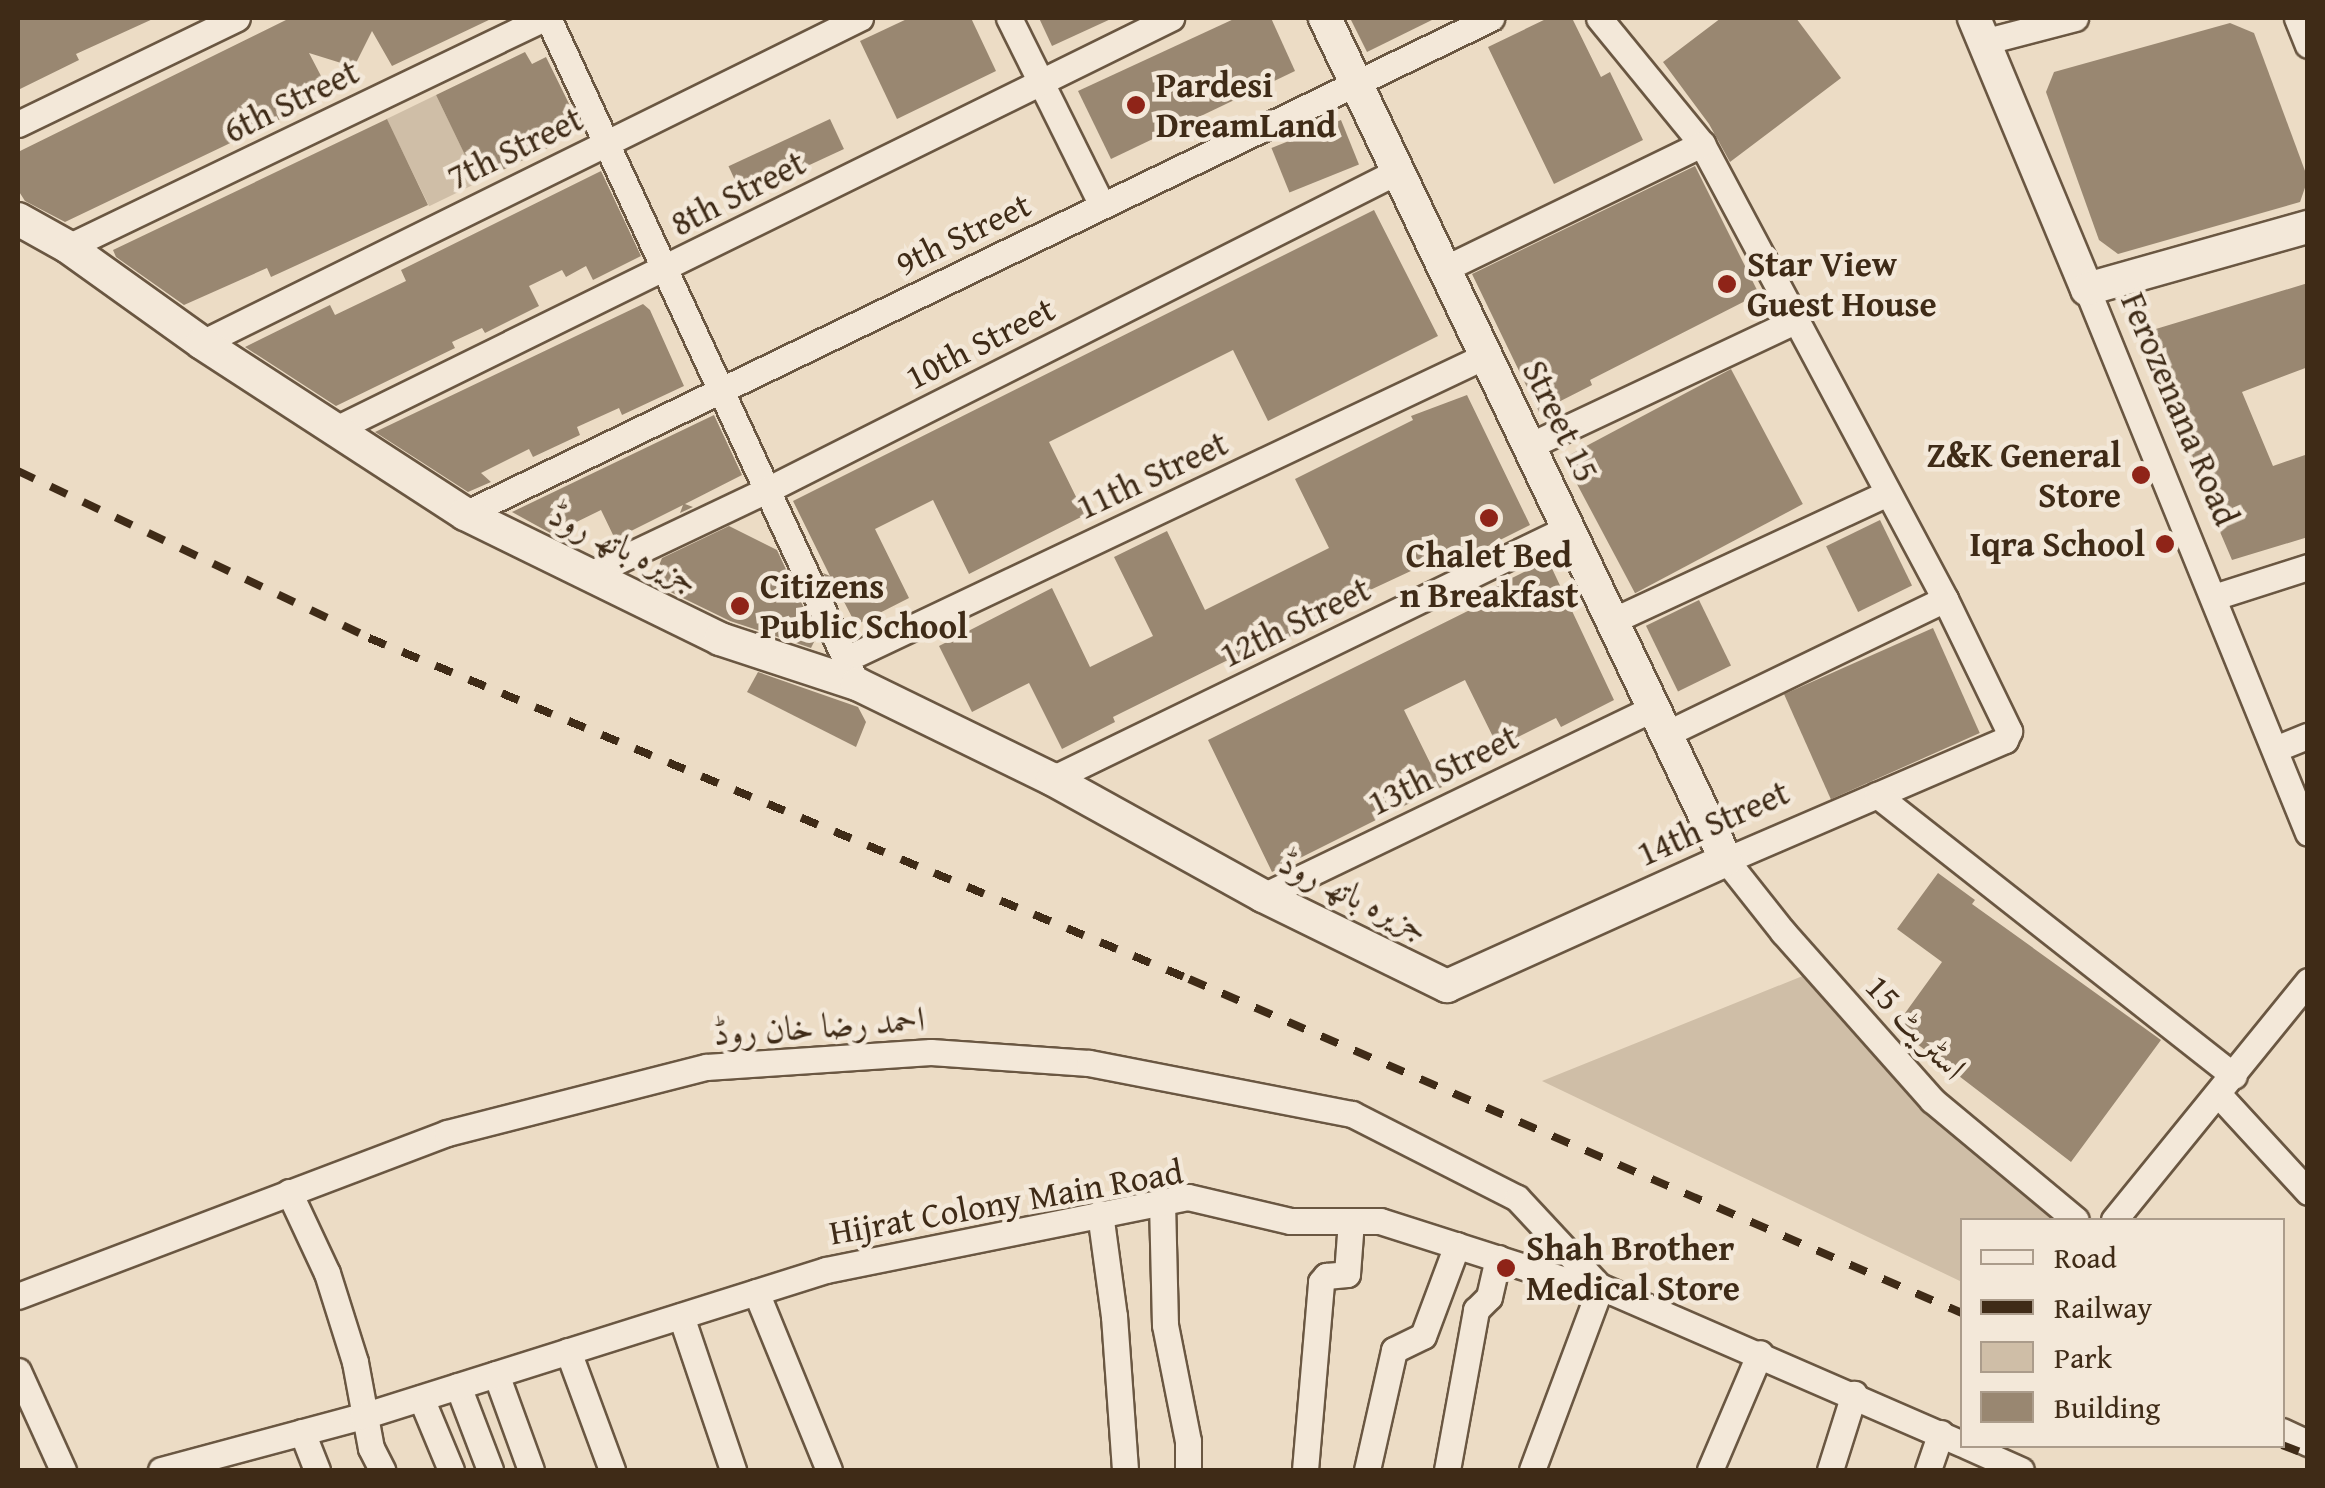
<!DOCTYPE html>
<meta charset="utf-8">
<style>
body{margin:0}
#map{position:relative;width:2325px;height:1488px;overflow:hidden;background:#ecdcc5;font-family:"Gentium Book Plus",Amiri,serif}
div>[style]{position:absolute}
.green>*{inset:0;background:#cfbea7;transform-origin:0 0}
.building>*{inset:0;background:#998771;transform-origin:0 0}
.roads{filter:drop-shadow(2px 0 #6a5742) drop-shadow(-2px 0 #6a5742) drop-shadow(0 2px #6a5742) drop-shadow(0 -2px #6a5742)}
.minor>*{height:25px;margin:-12.5px;padding:0 12.5px;transform-origin:12.5px;border-radius:12.5px;background:#f3e8d9}
.tertiary>*{height:32px;margin:-16px;padding:0 16px;transform-origin:16px;border-radius:16px;background:#f3e8d9}
.rail>*{height:8px;margin-top:-4px;transform-origin:0;background:repeating-linear-gradient(90deg,#3f2b17 0 18px,transparent 0 36px)}
.dots>*{width:28px;height:28px;translate:-50% -50%;box-sizing:border-box;border:5px solid #f3e8d9;border-radius:50%}
span{translate:-50% -50%;white-space:nowrap;text-align:center;line-height:1.15;-webkit-text-stroke:9px #f3e8d9;paint-order:stroke}
.poi-label{font-size:35px;color:#3f2b17;font-weight:700}
.left{translate:0 -50%;text-align:left}
.right{translate:-100% -50%;text-align:right}
.street-label{font-size:35px;color:#3f2b17}
.frame{position:absolute;inset:0;border:20px solid #3f2b17;pointer-events:none}
.legend{position:absolute;left:1960px;top:1218px;width:325px;height:230px;box-sizing:border-box;background:#f3e8d9;border:2px solid #ab9c8b;margin:0;padding:12px 18px;list-style:none;font-size:30px;color:#3f2b17}
.legend li{display:flex;align-items:center;gap:20px;height:50px}
.legend b{width:50px;border:2px solid #ab9c8b}
</style>
<div id="map">
<div class="green">
<div style="left:436px;top:95px;width:97px;height:55px;rotate:64deg"></div>
<div style="clip-path:polygon(1810px 973px,2066px 1220px,1962px 1220px,1962px 1282px,1542px 1081px)"></div>
</div>
<div class="building">
<div style="clip-path:polygon(18px 18px,155px 18px,76px 54px,79px 60px,18px 90px)"></div>
<div style="clip-path:polygon(290px 18px,493px 18px,392px 66px,372px 31px,354px 67px,309px 53px,331px 95px,65px 222px,25px 201px,18px 190px,18px 152px)"></div>
<div style="clip-path:polygon(909px 18px,971px 18px,996px 71px,897px 119px,860px 41px)"></div>
<div style="clip-path:polygon(1039px 18px,1113px 18px,1052px 46px)"></div>
<div style="clip-path:polygon(1236px 18px,1271px 18px,1295px 71px,1111px 159px,1078px 91px)"></div>
<div style="clip-path:polygon(1350px 18px,1436px 18px,1367px 52px)"></div>
<div style="clip-path:polygon(1548px 18px,1572px 18px,1601px 77px,1610px 72px,1643px 140px,1554px 184px,1488px 47px)"></div>
<div style="clip-path:polygon(1721px 18px,1796px 18px,1841px 78px,1730px 162px,1709px 124px,1663px 62px)"></div>
<div style="clip-path:polygon(2230px 23px,2254px 33px,2308px 179px,2300px 202px,2118px 254px,2099px 240px,2046px 92px,2054px 72px)"></div>
<div style="clip-path:polygon(525px 52px,532px 64px,546px 57px,576px 118px,542px 136px,548px 148px,478px 182px,436px 95px)"></div>
<div style="clip-path:polygon(387px 119px,428px 205px,271px 277px,267px 268px,184px 305px,116px 257px,113px 250px)"></div>
<div style="left:830px;top:119px;width:33px;height:112px;rotate:65deg"></div>
<div style="left:1341px;top:120px;width:48px;height:75px;rotate:68deg"></div>
<div style="clip-path:polygon(1695px 166px,1759px 294px,1590px 380px,1592px 385px,1539px 412px,1472px 274px)"></div>
<div style="clip-path:polygon(601px 171px,641px 256px,593px 280px,586px 266px,566px 277px,562px 270px,529px 286px,539px 306px,485px 333px,482px 328px,452px 342px,455px 348px,336px 406px,245px 347px,330px 305px,335px 315px,406px 281px,401px 270px)"></div>
<div style="clip-path:polygon(1374px 210px,1438px 336px,1268px 421px,1233px 350px,1049px 442px,1085px 515px,969px 574px,933px 500px,875px 529px,909px 598px,856px 625px,839px 592px,836px 599px,823px 573px,830px 576px,793px 501px)"></div>
<div style="clip-path:polygon(2308px 283px,2308px 367px,2242px 392px,2273px 466px,2308px 454px,2308px 537px,2232px 560px,2136px 335px)"></div>
<div style="clip-path:polygon(643px 304px,650px 310px,684px 386px,622px 415px,619px 408px,577px 427px,580px 435px,533px 457px,529px 449px,481px 473px,491px 482px,468px 492px,375px 432px)"></div>
<div style="left:1731px;top:369px;width:153px;height:190px;rotate:62deg"></div>
<div style="clip-path:polygon(1467px 395px,1530px 525px,1478px 551px,1473px 542px,1353px 598px,1290px 629px,1293px 635px,1239px 662px,1236px 656px,1113px 717px,1115px 722px,1062px 749px,1029px 683px,972px 712px,939px 646px,1052px 588px,1090px 667px,1153px 636px,1114px 557px,1167px 531px,1205px 610px,1329px 548px,1295px 479px,1413px 420px,1411px 416px)"></div>
<div style="clip-path:polygon(714px 415px,742px 475px,685px 504px,693px 507px,680px 513px,683px 505px,615px 539px,601px 510px,552px 534px,512px 512px)"></div>
<div style="left:1880px;top:520px;width:73px;height:60px;rotate:64deg"></div>
<div style="clip-path:polygon(729px 526px,777px 550px,817px 636px,811px 648px,730px 621px,652px 583px,662px 558px)"></div>
<div style="clip-path:polygon(1548px 560px,1614px 700px,1561px 727px,1556px 718px,1498px 747px,1465px 680px,1404px 710px,1442px 787px,1272px 872px,1208px 740px,1498px 596px,1494px 587px)"></div>
<div style="left:1699px;top:600px;width:73px;height:59px;rotate:64deg"></div>
<div style="left:1933px;top:628px;width:115px;height:163px;rotate:66deg"></div>
<div style="clip-path:polygon(758px 672px,858px 707px,866px 722px,856px 747px,747px 692px)"></div>
<div style="clip-path:polygon(1938px 873px,1975px 900px,1972px 904px,2161px 1040px,2071px 1162px,1895px 1027px,1942px 962px,1897px 929px)"></div>
</div>
<div class="roads">
<div class="minor">
<div style="left:548px;top:18px;width:734px;rotate:65.11deg"></div>
<div style="left:1009px;top:18px;width:209px;rotate:63.6deg"></div>
<div style="left:1599px;top:18px;width:163px;rotate:50.7deg"></div>
<div style="left:1702px;top:144px;width:516px;rotate:61.89deg"></div>
<div style="left:1945px;top:599px;width:147px;rotate:64.1deg"></div>
<div style="left:2009px;top:731px;width:10px;rotate:114deg"></div>
<div style="left:2005px;top:740px;width:304px;rotate:156.7deg"></div>
<div style="left:1726px;top:860px;width:92px;rotate:51.6deg"></div>
<div style="left:1783px;top:932px;width:225px;rotate:48.4deg"></div>
<div style="left:1932px;top:1100px;width:187px;rotate:39.8deg"></div>
<div style="left:2297px;top:18px;width:29px;rotate:68deg"></div>
<div style="left:1987px;top:41px;width:91px;rotate:-14.6deg"></div>
<div style="left:18px;top:124px;width:243px;rotate:-25.8deg"></div>
<div style="left:68px;top:247px;width:528px;rotate:-25.69deg"></div>
<div style="left:1444px;top:269px;width:287px;rotate:-25.9deg"></div>
<div style="left:2087px;top:289px;width:587px;rotate:67.89deg"></div>
<div style="left:202px;top:343px;width:734px;rotate:-26.29deg"></div>
<div style="left:336px;top:429px;width:931px;rotate:-26.21deg"></div>
<div style="left:1529px;top:446px;width:296px;rotate:-25.2deg"></div>
<div style="left:465px;top:514px;width:1140px;rotate:-25.8deg"></div>
<div style="left:592px;top:573px;width:196px;rotate:-25.4deg"></div>
<div style="left:769px;top:489px;width:705px;rotate:-26.82deg"></div>
<div style="left:2214px;top:597px;width:99px;rotate:-17.7deg"></div>
<div style="left:1612px;top:621px;width:304px;rotate:-24.9deg"></div>
<div style="left:848px;top:658px;width:705px;rotate:-25.37deg"></div>
<div style="left:1666px;top:734px;width:310px;rotate:-25.8deg"></div>
<div style="left:2275px;top:749px;width:35px;rotate:-22deg"></div>
<div style="left:1052px;top:779px;width:574px;rotate:-25.94deg"></div>
<div style="left:1877px;top:795px;width:454px;rotate:38.2deg"></div>
<div style="left:1263px;top:896px;width:434px;rotate:-25.7deg"></div>
<div style="left:2218px;top:1094px;width:133px;rotate:47.4deg"></div>
<div style="left:289px;top:1192px;width:89px;rotate:64.9deg"></div>
<div style="left:327px;top:1273px;width:93px;rotate:72.5deg"></div>
<div style="left:355px;top:1362px;width:87px;rotate:79.5deg"></div>
<div style="left:371px;top:1448px;width:25px;rotate:63deg"></div>
<div style="left:1162px;top:1202px;width:123px;rotate:88.6deg"></div>
<div style="left:1165px;top:1325px;width:118px;rotate:78.8deg"></div>
<div style="left:1188px;top:1441px;width:29px;rotate:90deg"></div>
<div style="left:1100px;top:1213px;width:104px;rotate:82.3deg"></div>
<div style="left:1114px;top:1316px;width:154px;rotate:85.9deg"></div>
<div style="left:2114px;top:1220px;width:308px;rotate:-50.9deg"></div>
<div style="left:756px;top:1292px;width:192px;rotate:67.7deg"></div>
<div style="left:18px;top:1296px;width:459px;rotate:-20.8deg"></div>
<div style="left:447px;top:1133px;width:267px;rotate:-14.3deg"></div>
<div style="left:706px;top:1067px;width:225px;rotate:-3.8deg"></div>
<div style="left:931px;top:1052px;width:158px;rotate:4deg"></div>
<div style="left:1089px;top:1063px;width:268px;rotate:11deg"></div>
<div style="left:1352px;top:1114px;width:185px;rotate:27deg"></div>
<div style="left:1517px;top:1198px;width:120px;rotate:47deg"></div>
<div style="left:681px;top:1316px;width:163px;rotate:71.3deg"></div>
<div style="left:568px;top:1351px;width:127px;rotate:69.7deg"></div>
<div style="left:18px;top:1371px;width:109px;rotate:65.6deg"></div>
<div style="left:496px;top:1374px;width:102px;rotate:70deg"></div>
<div style="left:458px;top:1386px;width:90px;rotate:69.1deg"></div>
<div style="left:421px;top:1398px;width:78px;rotate:67.4deg"></div>
<div style="left:2282px;top:1431px;width:29px;rotate:25deg"></div>
<div style="left:302px;top:1432px;width:41px;rotate:68.5deg"></div>
<div style="left:1967px;top:1446px;width:59px;rotate:24deg"></div>
<div style="left:161px;top:1470px;width:209px;rotate:-15deg"></div>
<div style="left:363px;top:1416px;width:485px;rotate:-17.5deg"></div>
<div style="left:826px;top:1270px;width:369px;rotate:-11.4deg"></div>
<div style="left:1188px;top:1197px;width:105px;rotate:13.2deg"></div>
<div style="left:1290px;top:1221px;width:90px"></div>
<div style="left:1380px;top:1221px;width:230px;rotate:17.7deg"></div>
<div style="left:1599px;top:1291px;width:5px;rotate:-90deg"></div>
<div style="left:1599px;top:1286px;width:396px;rotate:23.5deg"></div>
<div style="left:1305px;top:1470px;width:189px;rotate:-85.1deg"></div>
<div style="left:1321px;top:1282px;width:8px;rotate:-50deg"></div>
<div style="left:1326px;top:1276px;width:21px;rotate:-5deg"></div>
<div style="left:1347px;top:1274px;width:53px;rotate:-85.7deg"></div>
<div style="left:1367px;top:1470px;width:123px;rotate:-77.3deg"></div>
<div style="left:1394px;top:1350px;width:32px;rotate:-26deg"></div>
<div style="left:1423px;top:1336px;width:97px;rotate:-69.5deg"></div>
<div style="left:1447px;top:1470px;width:163px;rotate:-79.7deg"></div>
<div style="left:1476px;top:1310px;width:18px;rotate:-45deg"></div>
<div style="left:1489px;top:1297px;width:40px;rotate:-77deg"></div>
<div style="left:1532px;top:1470px;width:191px;rotate:-69.5deg"></div>
<div style="left:1710px;top:1470px;width:127px;rotate:-66.9deg"></div>
<div style="left:1830px;top:1470px;width:80px;rotate:-72.5deg"></div>
<div style="left:1928px;top:1470px;width:39px;rotate:-71deg"></div>
</div>
<div class="tertiary">
<div style="left:1974px;top:18px;width:294px;rotate:67.4deg"></div>
<div style="left:2087px;top:289px;width:230px;rotate:-15.7deg"></div>
<div style="left:18px;top:219px;width:57px;rotate:29.2deg"></div>
<div style="left:68px;top:247px;width:165px;rotate:35.6deg"></div>
<div style="left:202px;top:343px;width:314px;rotate:33deg"></div>
<div style="left:465px;top:514px;width:284px;rotate:26.1deg"></div>
<div style="left:720px;top:639px;width:144px;rotate:18.2deg"></div>
<div style="left:857px;top:684px;width:217px;rotate:26deg"></div>
<div style="left:1052px;top:779px;width:241px;rotate:29deg"></div>
<div style="left:1263px;top:896px;width:205px;rotate:26.1deg"></div>
<div style="left:1447px;top:986px;width:306px;rotate:-24.3deg"></div>
<div style="left:1726px;top:860px;width:933px;rotate:-115.47deg"></div>
</div>
</div>
<div class="rail">
<div style="left:18px;top:471px;width:389px;rotate:25.4deg"></div>
<div style="left:369px;top:638px;width:888px;rotate:22.58deg"></div>
<div style="left:1189px;top:979px;width:842px;rotate:23.37deg"></div>
<div style="left:2282px;top:1445px;width:28px;rotate:21deg"></div>
</div>
<div class="dots">
<div style="left:1136px;top:105px;background:#8f2418"></div>
<div style="left:1727px;top:284px;background:#8f2418"></div>
<div style="left:2141px;top:475px;background:#8f2418"></div>
<div style="left:1489px;top:518px;background:#8f2418"></div>
<div style="left:2165px;top:544px;background:#8f2418"></div>
<div style="left:740px;top:606px;background:#8f2418"></div>
<div style="left:1506px;top:1268px;background:#8f2418"></div>
</div>
<div class="poi-label">
<span class="left" style="left:1156px;top:105px">Pardesi<br>DreamLand</span>
<span class="left" style="left:1747px;top:284px">Star View<br>Guest House</span>
<span class="right" style="left:2121px;top:475px">Z&amp;K General<br>Store</span>
<span class="right" style="left:2145px;top:544px">Iqra School</span>
<span style="left:1489px;top:575px">Chalet Bed<br>n Breakfast</span>
<span class="left" style="left:760px;top:606px">Citizens<br>Public School</span>
<span class="left" style="left:1526px;top:1268px">Shah Brother<br>Medical Store</span>
</div>
<div class="street-label">
<span style="left:291px;top:101px;rotate:-26deg">6th Street</span>
<span style="left:515px;top:148px;rotate:-26deg">7th Street</span>
<span style="left:738px;top:193px;rotate:-27deg">8th Street</span>
<span style="left:963px;top:234px;rotate:-26deg">9th Street</span>
<span style="left:980px;top:343px;rotate:-27deg">10th Street</span>
<span style="left:2180px;top:409px;rotate:67deg">Ferozenana Road</span>
<span style="left:1561px;top:421px;rotate:64deg">Street 15</span>
<span style="left:1152px;top:475px;rotate:-25deg">11th Street</span>
<span style="left:624px;top:547px;rotate:26deg">جزیرہ باتھ روڈ</span>
<span style="left:1295px;top:622px;rotate:-26deg">12th Street</span>
<span style="left:1443px;top:770px;rotate:-26deg">13th Street</span>
<span style="left:1713px;top:823px;rotate:-24deg">14th Street</span>
<span style="left:1354px;top:895px;rotate:26deg">جزیرہ باتھ روڈ</span>
<span style="left:819px;top:1026px;rotate:-4deg">احمد رضا خان روڈ</span>
<span style="left:1916px;top:1027px;rotate:47deg">اسٹریٹ 15</span>
<span style="left:1006px;top:1202px;rotate:-10deg">Hijrat Colony Main Road</span>
</div>
<div class="frame"></div>
<ul class="legend">
<li><b style="height:12px;background:#f3e8d9"></b>Road</li>
<li><b style="height:12px;background:#3f2b17"></b>Railway</li>
<li><b style="height:28px;background:#cfbea7"></b>Park</li>
<li><b style="height:28px;background:#998771"></b>Building</li>
</ul>
</div>
